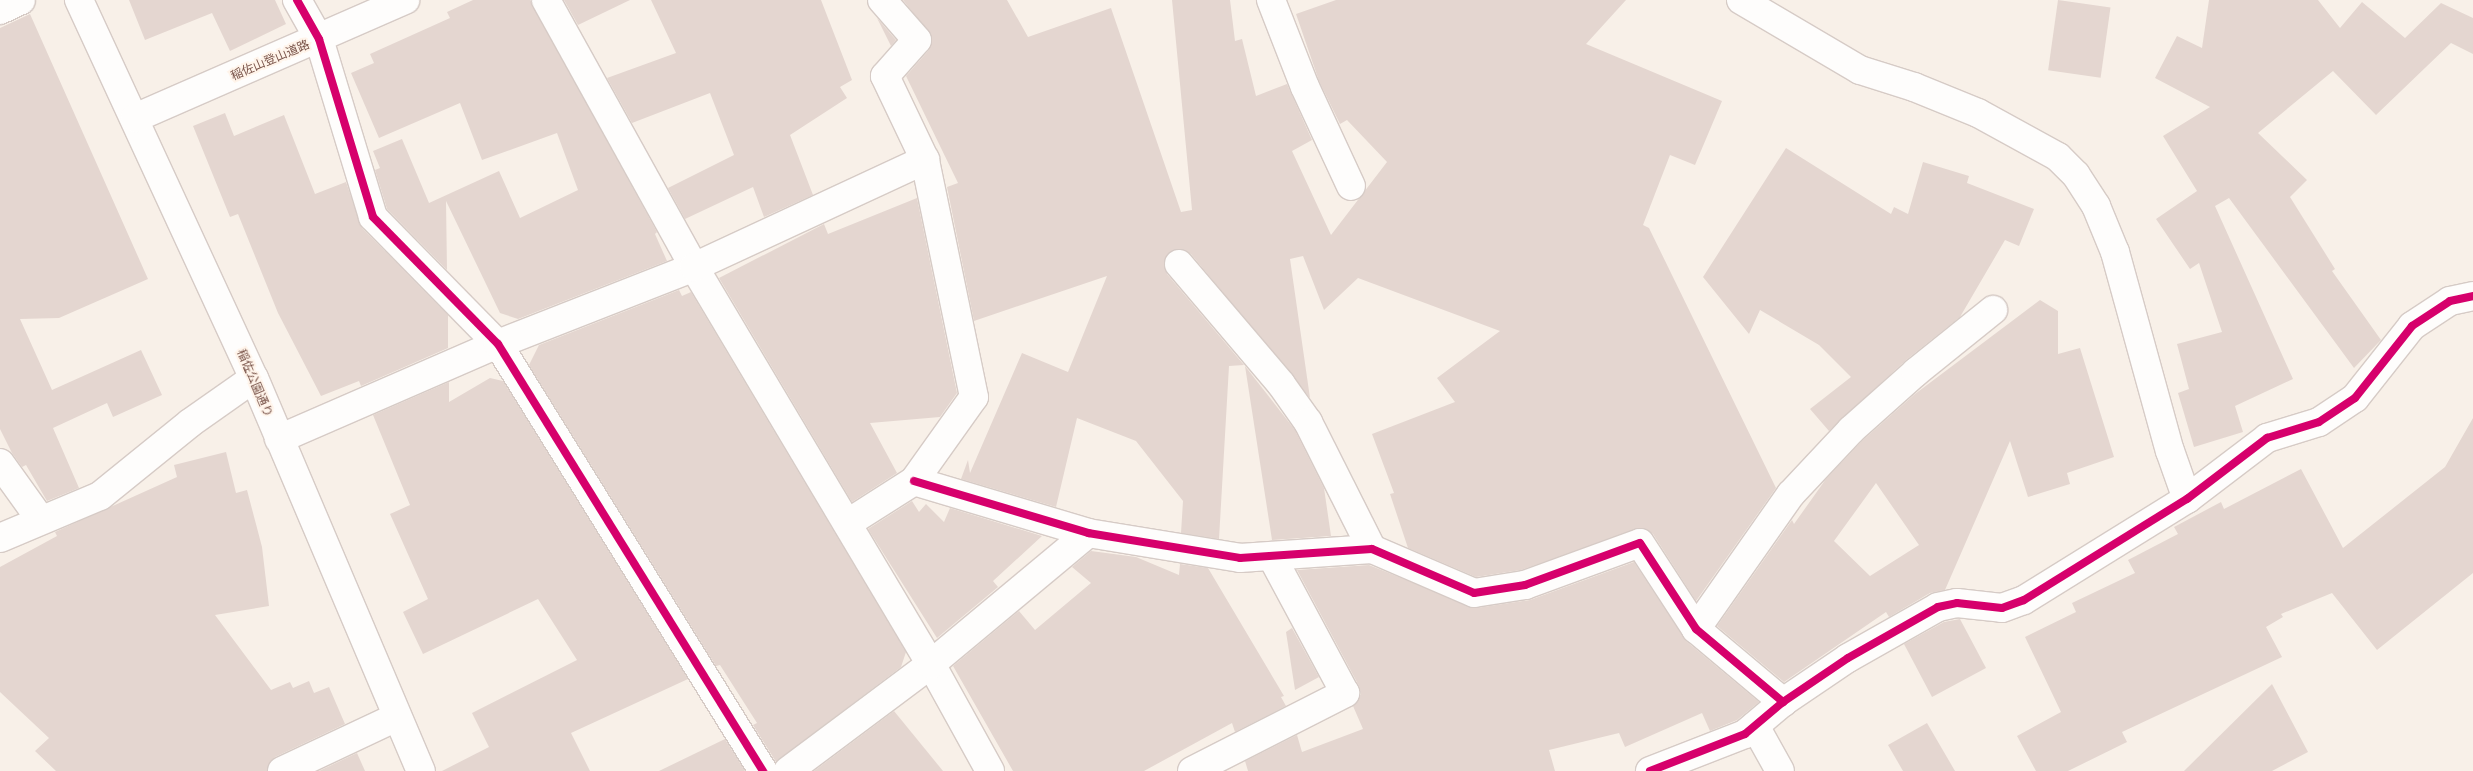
<!DOCTYPE html>
<meta charset="utf-8">
<style>
body{margin:0}
#map{position:relative;width:2473px;height:771px;overflow:hidden;background:#f8f0e8;font-family:"Titillium Web","Noto Sans JP",sans-serif}
div>[style]{position:absolute}
.building>*{inset:0;background:#e4d6d0;transform-origin:0 0}
.roads{filter:drop-shadow(1px 0 #d6cbc6) drop-shadow(-1px 0 #d6cbc6) drop-shadow(0 1px #d6cbc6) drop-shadow(0 -1px #d6cbc6)}
.street>*{height:28px;margin:-14px;padding:0 14px;transform-origin:14px;border-radius:14px;background:#fefdfc}
.secondary>*{height:28px;margin:-14px;padding:0 14px;transform-origin:14px;border-radius:14px;background:#fefdfc}
.cycleway>*{height:8px;margin:-4px;padding:0 4px;transform-origin:4px;border-radius:4px;background:#d6006c}
span{translate:-50% -50%;white-space:nowrap;text-align:center;line-height:1.15;-webkit-text-stroke:4px #fff4ea;paint-order:stroke}
.street-label{font-size:12px;color:#775147}
</style>
<div id="map">
<div class="building">
<div style="clip-path:polygon(129px 0,275px 0,286px 24px,230px 51px,212px 13px,145px 40px)"></div>
<div style="clip-path:polygon(473px 0,530px 0,657px 232px,655px 234px,667px 261px,518px 319px,500px 313px,446px 201px,447px 270px,387px 209px,375px 170px,380px 168px,373px 151px,402px 139px,429px 203px,499px 171px,520px 218px,578px 190px,557px 133px,482px 160px,460px 103px,379px 138px,351px 73px,374px 63px,370px 54px,450px 18px,447px 12px)"></div>
<div style="clip-path:polygon(564px 0,630px 0,578px 25px)"></div>
<div style="clip-path:polygon(651px 0,821px 0,852px 80px,840px 87px,847px 98px,790px 135px,813px 195px,764px 217px,753px 187px,685px 219px,668px 188px,734px 155px,710px 93px,632px 123px,607px 78px,676px 53px)"></div>
<div style="clip-path:polygon(903px 0,1007px 0,1028px 37px,1111px 8px,1181px 212px,1192px 210px,1172px 0,1230px 0,1235px 41px,1242px 39px,1256px 96px,1287px 84px,1312px 140px,1292px 151px,1331px 235px,1387px 162px,1347px 120px,1340px 124px,1319px 81px,1296px 14px,1336px 0,1626px 0,1586px 44px,1722px 101px,1695px 165px,1670px 155px,1643px 225px,1649px 228px,1776px 488px,1696px 601px,1653px 534px,1642px 528px,1521px 570px,1476px 577px,1408px 548px,1390px 494px,1394px 493px,1372px 434px,1455px 402px,1437px 378px,1500px 331px,1358px 278px,1324px 310px,1303px 256px,1290px 259px,1310px 398px,1191px 254px,1177px 249px,1165px 258px,1167px 274px,1244px 365px,1229px 366px,1219px 539px,1181px 533px,1183px 501px,1136px 441px,1077px 418px,1056px 507px,961px 479px,968px 460px,970px 473px,1022px 353px,1068px 372px,1107px 276px,974px 321px,947px 187px,958px 183px,906px 76px,929px 50px,932px 37px)"></div>
<div style="left:2058px;top:0;width:53px;height:71px;rotate:8deg"></div>
<div style="clip-path:polygon(2209px 0,2318px 0,2340px 28px,2362px 2px,2405px 38px,2441px 3px,2473px 18px,2473px 54px,2451px 43px,2376px 115px,2333px 71px,2258px 133px,2307px 180px,2290px 197px,2335px 269px,2332px 271px,2381px 340px,2354px 368px,2229px 198px,2215px 206px,2293px 379px,2235px 406px,2243px 432px,2194px 447px,2178px 393px,2189px 389px,2177px 344px,2222px 332px,2199px 263px,2190px 269px,2156px 219px,2197px 191px,2163px 136px,2210px 107px,2155px 78px,2177px 36px,2202px 48px)"></div>
<div style="clip-path:polygon(30px 14px,148px 279px,59px 318px,20px 319px,52px 390px,141px 350px,162px 395px,113px 417px,107px 403px,53px 428px,79px 488px,47px 501px,26px 465px,22px 467px,12px 453px,0 429px,0 28px)"></div>
<div style="clip-path:polygon(877px 18px,896px 40px,891px 46px)"></div>
<div style="clip-path:polygon(225px 113px,234px 136px,284px 115px,315px 194px,346px 182px,362px 228px,448px 315px,448px 348px,361px 386px,359px 381px,321px 396px,278px 313px,238px 214px,230px 217px,193px 126px)"></div>
<div style="clip-path:polygon(1786px 148px,1891px 214px,1894px 207px,1908px 214px,1923px 162px,1969px 176px,1967px 183px,2034px 209px,2019px 246px,2005px 240px,1960px 317px,1906px 360px,1829px 431px,1810px 409px,1851px 377px,1819px 345px,1760px 310px,1749px 334px,1703px 277px)"></div>
<div style="clip-path:polygon(917px 198px,957px 393px,940px 417px,870px 423px,897px 473px,852px 502px,719px 278px,824px 224px,828px 234px)"></div>
<div style="clip-path:polygon(679px 290px,682px 296px,691px 292px,906px 652px,901px 667px,776px 762px,753px 725px,757px 723px,720px 665px,716px 666px,529px 365px,539px 345px)"></div>
<div style="clip-path:polygon(evenodd,2040px 300px,2058px 311px,2058px 354px,2080px 348px,2114px 457px,2067px 473px,2070px 484px,2028px 497px,2010px 441px,1945px 590px,1930px 593px,1889px 617px,1886px 612px,1784px 682px,1717px 626px,1792px 520px,1794px 524px,1826px 479px,1862px 441px,1915px 394px,2040px 300px,1876px 483px,1919px 545px,1870px 576px,1834px 541px,1876px 483px)"></div>
<div style="clip-path:polygon(1245px 366px,1295px 430px,1324px 488px,1331px 536px,1272px 540px)"></div>
<div style="clip-path:polygon(490px 378px,503px 381px,688px 679px,571px 733px,590px 771px,442px 771px,489px 747px,472px 713px,577px 660px,538px 599px,423px 654px,403px 612px,428px 599px,390px 514px,410px 505px,373px 415px,449px 382px,449px 402px)"></div>
<div style="clip-path:polygon(2473px 418px,2473px 573px,2377px 650px,2332px 593px,2281px 614px,2283px 617px,2266px 627px,2282px 657px,2122px 732px,2127px 742px,2068px 771px,2036px 771px,2017px 736px,2061px 712px,2025px 637px,2076px 612px,2072px 603px,2135px 573px,2128px 560px,2178px 534px,2174px 527px,2221px 502px,2224px 509px,2301px 469px,2343px 548px,2445px 467px)"></div>
<div style="clip-path:polygon(226px 452px,236px 493px,247px 490px,262px 547px,269px 606px,215px 615px,271px 690px,290px 682px,293px 688px,309px 681px,314px 693px,329px 687px,345px 724px,275px 757px,267px 771px,56px 771px,35px 751px,49px 738px,0 692px,0 567px,57px 536px,55px 532px,177px 477px,174px 465px)"></div>
<div style="clip-path:polygon(912px 501px,919px 512px,926px 504px,944px 522px,950px 508px,1042px 536px,993px 581px,998px 587px,937px 638px,868px 529px)"></div>
<div style="clip-path:polygon(1091px 551px,1136px 557px,1179px 575px,1180px 564px,1208px 568px,1284px 696px,1281px 697px,1286px 706px,1235px 732px,1232px 723px,1144px 771px,1013px 771px,953px 666px,1019px 611px,1035px 630px,1091px 583px,1072px 567px)"></div>
<div style="clip-path:polygon(1634px 562px,1686px 641px,1759px 702px,1737px 720px,1710px 731px,1702px 713px,1625px 747px,1619px 733px,1549px 750px,1555px 771px,1248px 771px,1245px 761px,1297px 735px,1302px 752px,1363px 729px,1353px 706px,1361px 694px,1359px 686px,1297px 570px,1369px 565px,1476px 608px,1530px 600px)"></div>
<div style="clip-path:polygon(1960px 619px,1986px 668px,1932px 697px,1904px 644px,1944px 622px)"></div>
<div style="clip-path:polygon(1292px 628px,1319px 677px,1295px 690px,1286px 632px)"></div>
<div style="clip-path:polygon(2272px 684px,2308px 752px,2272px 771px,2184px 771px)"></div>
<div style="clip-path:polygon(894px 711px,943px 771px,814px 771px)"></div>
<div style="clip-path:polygon(1927px 723px,1955px 771px,1903px 771px,1888px 745px)"></div>
<div style="clip-path:polygon(725px 739px,745px 771px,659px 771px)"></div>
<div style="clip-path:polygon(357px 753px,365px 771px,319px 771px)"></div>
</div>
<div class="roads">
<div class="street">
<div style="left:297px;top:0;width:45px;rotate:60.6deg"></div>
<div style="left:319px;top:39px;width:186px;rotate:73.1deg"></div>
<div style="left:373px;top:217px;width:178px;rotate:45.5deg"></div>
<div style="left:498px;top:344px;width:503px;rotate:58.18deg"></div>
<div style="left:546px;top:0;width:305px;rotate:61deg"></div>
<div style="left:694px;top:267px;width:462px;rotate:59.2deg"></div>
<div style="left:931px;top:664px;width:122px;rotate:61.1deg"></div>
<div style="left:1271px;top:0;width:93px;rotate:68.7deg"></div>
<div style="left:1305px;top:87px;width:109px;rotate:65.1deg"></div>
<div style="left:1741px;top:0;width:138px;rotate:30.5deg"></div>
<div style="left:1860px;top:70px;width:57px;rotate:17.5deg"></div>
<div style="left:1914px;top:87px;width:69px;rotate:22.1deg"></div>
<div style="left:1978px;top:113px;width:91px;rotate:28.8deg"></div>
<div style="left:2058px;top:157px;width:25px;rotate:45deg"></div>
<div style="left:2076px;top:175px;width:37px;rotate:57deg"></div>
<div style="left:2096px;top:206px;width:50px;rotate:67.6deg"></div>
<div style="left:2115px;top:252px;width:206px;rotate:74.6deg"></div>
<div style="left:2170px;top:451px;width:51px;rotate:70.5deg"></div>
<div style="left:0;top:10px;width:23px;rotate:-25deg"></div>
<div style="left:1179px;top:264px;width:157px;rotate:49.6deg"></div>
<div style="left:1281px;top:384px;width:47px;rotate:54.6deg"></div>
<div style="left:1308px;top:422px;width:142px;rotate:63.3deg"></div>
<div style="left:279px;top:439px;width:239px;rotate:-23.5deg"></div>
<div style="left:498px;top:344px;width:211px;rotate:-21.4deg"></div>
<div style="left:694px;top:267px;width:255px;rotate:-24.9deg"></div>
<div style="left:0;top:463px;width:70px;rotate:54.3deg"></div>
<div style="left:914px;top:481px;width:182px;rotate:16.6deg"></div>
<div style="left:1088px;top:533px;width:154px;rotate:9.3deg"></div>
<div style="left:1240px;top:558px;width:132px;rotate:-3.9deg"></div>
<div style="left:1372px;top:549px;width:111px;rotate:23.3deg"></div>
<div style="left:1474px;top:593px;width:52px;rotate:-8.9deg"></div>
<div style="left:1525px;top:585px;width:122px;rotate:-20.1deg"></div>
<div style="left:1640px;top:543px;width:103px;rotate:56.9deg"></div>
<div style="left:1696px;top:629px;width:114px;rotate:40deg"></div>
<div style="left:848px;top:523px;width:78px;rotate:-32.5deg"></div>
<div style="left:914px;top:481px;width:103px;rotate:-54.5deg"></div>
<div style="left:974px;top:397px;width:242px;rotate:-101.7deg"></div>
<div style="left:925px;top:160px;width:93px;rotate:-115.5deg"></div>
<div style="left:885px;top:76px;width:48px;rotate:-48.4deg"></div>
<div style="left:917px;top:40px;width:53px;rotate:-131.2deg"></div>
<div style="left:0;top:538px;width:108px;rotate:-22.8deg"></div>
<div style="left:100px;top:496px;width:116px;rotate:-39deg"></div>
<div style="left:190px;top:423px;width:78px;rotate:-35.1deg"></div>
<div style="left:1696px;top:629px;width:165px;rotate:-54.9deg"></div>
<div style="left:1791px;top:494px;width:88px;rotate:-46.8deg"></div>
<div style="left:1851px;top:430px;width:87px;rotate:-41.7deg"></div>
<div style="left:1916px;top:372px;width:99px;rotate:-38.8deg"></div>
<div style="left:1755px;top:726px;width:51px;rotate:60.9deg"></div>
<div style="left:282px;top:771px;width:127px;rotate:-25.2deg"></div>
<div style="left:788px;top:771px;width:179px;rotate:-36.8deg"></div>
<div style="left:931px;top:664px;width:204px;rotate:-39.8deg"></div>
<div style="left:1192px;top:771px;width:172px;rotate:-27deg"></div>
<div style="left:1345px;top:693px;width:154px;rotate:-118.2deg"></div>
<div style="left:1650px;top:771px;width:102px;rotate:-21.3deg"></div>
<div style="left:1745px;top:734px;width:50px;rotate:-40.1deg"></div>
<div style="left:1783px;top:702px;width:78px;rotate:-34.1deg"></div>
<div style="left:1848px;top:658px;width:103px;rotate:-29.5deg"></div>
<div style="left:1938px;top:607px;width:19px;rotate:-12deg"></div>
<div style="left:1957px;top:603px;width:45px;rotate:6.3deg"></div>
<div style="left:2002px;top:608px;width:23px;rotate:-20deg"></div>
<div style="left:2024px;top:600px;width:192px;rotate:-31.8deg"></div>
<div style="left:2187px;top:499px;width:101px;rotate:-37.3deg"></div>
<div style="left:2267px;top:438px;width:54px;rotate:-17.1deg"></div>
<div style="left:2319px;top:422px;width:43px;rotate:-33.7deg"></div>
<div style="left:2355px;top:398px;width:92px;rotate:-51.6deg"></div>
<div style="left:2412px;top:326px;width:45px;rotate:-33.3deg"></div>
<div style="left:2450px;top:301px;width:24px;rotate:-12deg"></div>
</div>
<div class="secondary">
<div style="left:79px;top:0;width:417px;rotate:65.2deg"></div>
<div style="left:254px;top:378px;width:427px;rotate:67deg"></div>
<div style="left:135px;top:118px;width:295px;rotate:-23.6deg"></div>
</div>
</div>
<div class="cycleway">
<div style="left:297px;top:0;width:45px;rotate:60.6deg"></div>
<div style="left:319px;top:39px;width:186px;rotate:73.1deg"></div>
<div style="left:373px;top:217px;width:178px;rotate:45.5deg"></div>
<div style="left:498px;top:344px;width:503px;rotate:58.18deg"></div>
<div style="left:914px;top:481px;width:182px;rotate:16.6deg"></div>
<div style="left:1088px;top:533px;width:154px;rotate:9.3deg"></div>
<div style="left:1240px;top:558px;width:132px;rotate:-3.9deg"></div>
<div style="left:1372px;top:549px;width:111px;rotate:23.3deg"></div>
<div style="left:1474px;top:593px;width:52px;rotate:-8.9deg"></div>
<div style="left:1525px;top:585px;width:122px;rotate:-20.1deg"></div>
<div style="left:1640px;top:543px;width:103px;rotate:56.9deg"></div>
<div style="left:1696px;top:629px;width:114px;rotate:40deg"></div>
<div style="left:1650px;top:771px;width:102px;rotate:-21.3deg"></div>
<div style="left:1745px;top:734px;width:50px;rotate:-40.1deg"></div>
<div style="left:1783px;top:702px;width:78px;rotate:-34.1deg"></div>
<div style="left:1848px;top:658px;width:103px;rotate:-29.5deg"></div>
<div style="left:1938px;top:607px;width:19px;rotate:-12deg"></div>
<div style="left:1957px;top:603px;width:45px;rotate:6.3deg"></div>
<div style="left:2002px;top:608px;width:23px;rotate:-20deg"></div>
<div style="left:2024px;top:600px;width:192px;rotate:-31.8deg"></div>
<div style="left:2187px;top:499px;width:101px;rotate:-37.3deg"></div>
<div style="left:2267px;top:438px;width:54px;rotate:-17.1deg"></div>
<div style="left:2319px;top:422px;width:43px;rotate:-33.7deg"></div>
<div style="left:2355px;top:398px;width:92px;rotate:-51.6deg"></div>
<div style="left:2412px;top:326px;width:45px;rotate:-33.3deg"></div>
<div style="left:2450px;top:301px;width:24px;rotate:-12deg"></div>
</div>
<div class="street-label">
<span style="left:270px;top:60px;rotate:-23deg">稲佐山登山道路</span>
<span style="left:255px;top:383px;rotate:67deg">稲佐公園通り</span>
</div>
</div>
